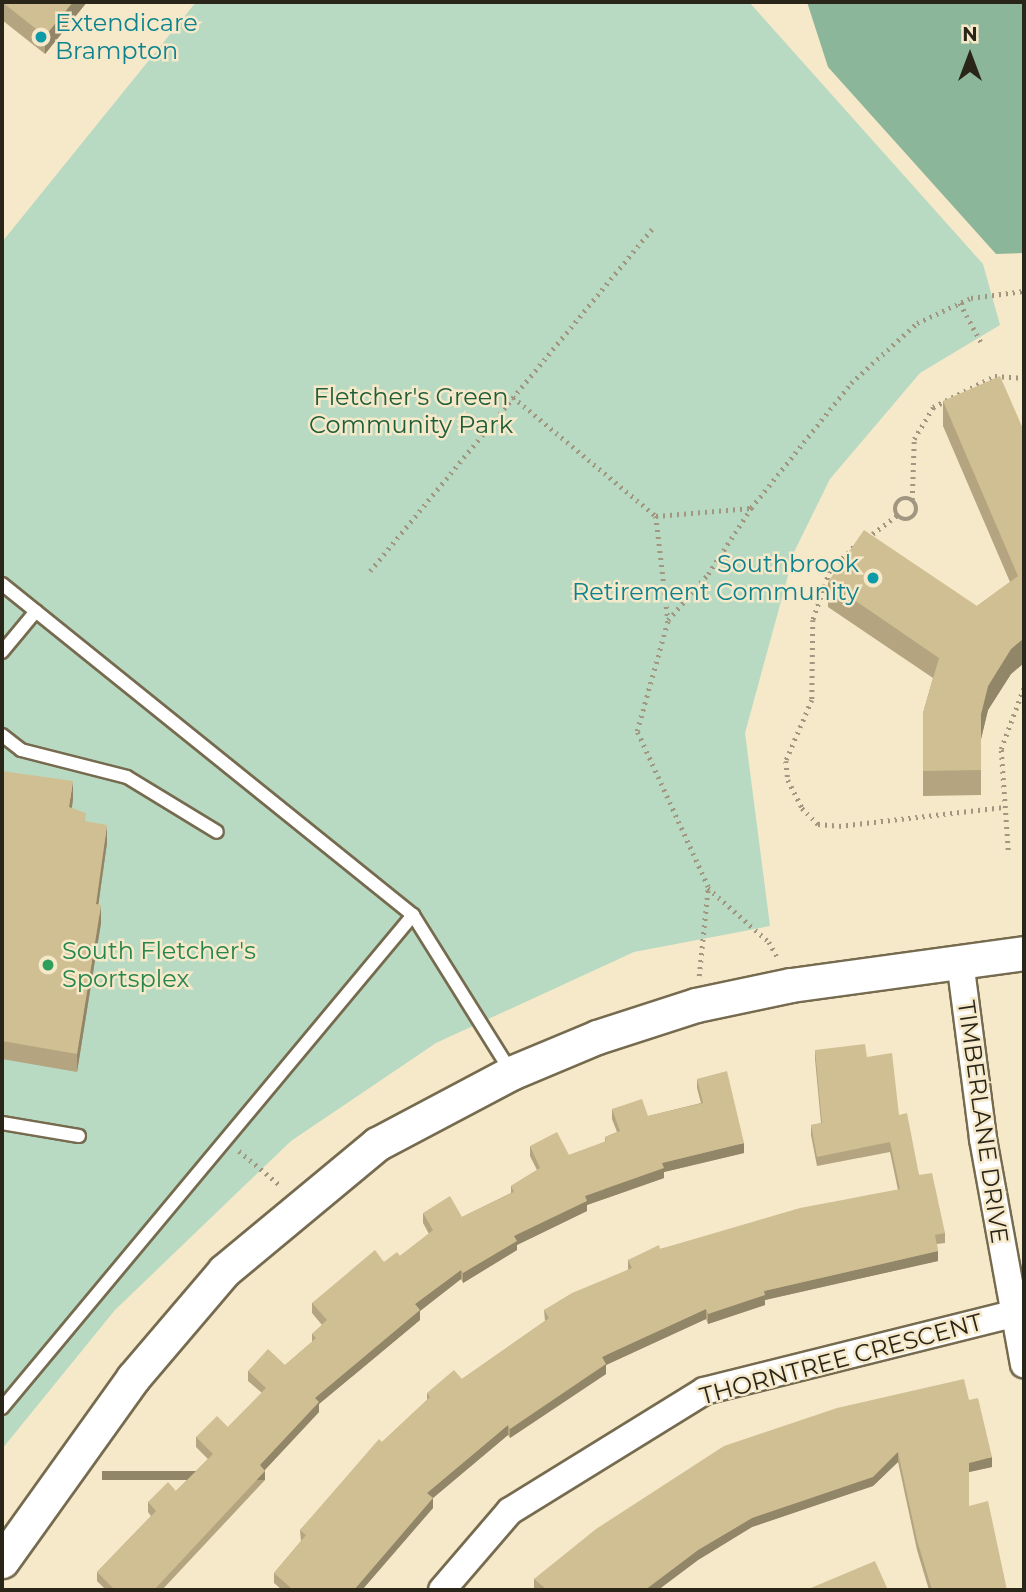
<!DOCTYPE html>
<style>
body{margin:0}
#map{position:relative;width:1026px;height:1592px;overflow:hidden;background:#f6e9ca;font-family:Montserrat,sans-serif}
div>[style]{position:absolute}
.green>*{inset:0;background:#b8dac2}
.forest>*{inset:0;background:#8cb699}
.path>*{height:4.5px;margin-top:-2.25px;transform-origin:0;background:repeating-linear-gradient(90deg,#a19780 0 2px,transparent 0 7px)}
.path>.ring{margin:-2.25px;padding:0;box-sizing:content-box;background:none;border:4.5px solid #a19780;border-radius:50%}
.roads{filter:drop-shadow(2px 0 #766b4f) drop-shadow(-2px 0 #766b4f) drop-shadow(0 2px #766b4f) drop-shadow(0 -2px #766b4f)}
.service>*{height:12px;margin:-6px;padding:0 6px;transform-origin:6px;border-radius:6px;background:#fff}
.minor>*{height:26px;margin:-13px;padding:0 13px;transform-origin:13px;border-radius:13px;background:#fff}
.tertiary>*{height:33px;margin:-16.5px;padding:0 16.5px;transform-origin:16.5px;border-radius:16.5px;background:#fff}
.wall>*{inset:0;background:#b4a47f}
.shaded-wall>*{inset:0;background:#928668;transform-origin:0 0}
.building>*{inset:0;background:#d1bf94}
.dots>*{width:19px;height:19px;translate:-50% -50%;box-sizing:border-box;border:4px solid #f6e9ca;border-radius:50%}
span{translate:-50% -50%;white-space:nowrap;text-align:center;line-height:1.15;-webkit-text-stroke:5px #f6e9ca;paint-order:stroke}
.culture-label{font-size:24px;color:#0d838f}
.left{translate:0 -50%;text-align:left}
.right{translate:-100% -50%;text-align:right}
.park-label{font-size:24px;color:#1c5e39}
.leisure-label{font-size:24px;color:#27864d}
.street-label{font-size:24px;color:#2a2519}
.frame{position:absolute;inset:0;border:4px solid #2a2519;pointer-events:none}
.north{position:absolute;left:935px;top:21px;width:70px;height:70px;-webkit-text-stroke:5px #f6e9ca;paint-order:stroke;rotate:0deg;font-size:19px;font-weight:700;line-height:28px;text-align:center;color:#2a2519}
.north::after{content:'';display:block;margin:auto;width:24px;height:32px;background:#2a2519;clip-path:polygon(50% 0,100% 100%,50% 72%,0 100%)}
</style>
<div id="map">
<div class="green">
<div style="clip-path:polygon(196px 2px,749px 2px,983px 264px,1000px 325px,920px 373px,830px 479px,795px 550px,745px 733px,770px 926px,634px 952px,436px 1043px,291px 1141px,115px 1310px,2px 1449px,2px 242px)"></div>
</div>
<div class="forest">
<div style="clip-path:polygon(807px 2px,1024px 2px,1024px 253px,996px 254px,828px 67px)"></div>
</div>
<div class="path">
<div style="left:960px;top:303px;width:44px;rotate:61.7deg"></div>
<div style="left:513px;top:397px;width:186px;rotate:39.8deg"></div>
<div style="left:656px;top:516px;width:104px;rotate:83.4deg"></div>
<div class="ring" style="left:895px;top:498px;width:17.5px;height:17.5px"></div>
<div style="left:912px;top:500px;width:61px;rotate:-88.1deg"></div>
<div style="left:914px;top:439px;width:37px;rotate:-59deg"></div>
<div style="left:933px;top:407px;width:69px;rotate:-26.6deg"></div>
<div style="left:995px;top:376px;width:29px;rotate:4deg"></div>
<div style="left:656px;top:516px;width:95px;rotate:-4.8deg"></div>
<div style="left:867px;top:538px;width:38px;rotate:-37deg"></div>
<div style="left:854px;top:547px;width:34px;rotate:135deg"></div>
<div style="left:830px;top:571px;width:52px;rotate:109.1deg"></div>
<div style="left:813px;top:620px;width:80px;rotate:90.7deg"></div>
<div style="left:812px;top:700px;width:66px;rotate:113.1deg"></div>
<div style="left:786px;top:761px;width:19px;rotate:84deg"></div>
<div style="left:788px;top:780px;width:31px;rotate:63deg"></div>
<div style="left:802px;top:808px;width:23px;rotate:45deg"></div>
<div style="left:818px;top:824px;width:21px;rotate:5deg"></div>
<div style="left:839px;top:826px;width:164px;rotate:-6.6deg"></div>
<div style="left:370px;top:571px;width:443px;rotate:-50.5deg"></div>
<div style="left:1008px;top:850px;width:101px;rotate:-94deg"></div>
<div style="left:1001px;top:749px;width:66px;rotate:-69.6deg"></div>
<div style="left:708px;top:888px;width:81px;rotate:41.5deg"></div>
<div style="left:769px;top:942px;width:18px;rotate:61deg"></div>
<div style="left:699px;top:976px;width:89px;rotate:-84.2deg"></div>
<div style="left:708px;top:887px;width:171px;rotate:-114.5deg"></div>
<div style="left:637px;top:731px;width:115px;rotate:-74.4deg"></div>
<div style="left:668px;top:620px;width:61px;rotate:-49deg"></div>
<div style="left:708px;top:574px;width:79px;rotate:-56.9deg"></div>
<div style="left:751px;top:508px;width:160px;rotate:-51.3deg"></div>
<div style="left:851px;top:383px;width:89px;rotate:-42.3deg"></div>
<div style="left:917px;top:323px;width:60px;rotate:-24.8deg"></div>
<div style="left:971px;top:298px;width:53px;rotate:-7.5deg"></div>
<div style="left:239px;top:1151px;width:55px;rotate:39.8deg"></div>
</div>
<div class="roads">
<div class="service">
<div style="left:2px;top:584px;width:528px;rotate:38.85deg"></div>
<div style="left:413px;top:915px;width:185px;rotate:58deg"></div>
<div style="left:2px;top:652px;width:53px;rotate:-50.3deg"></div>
<div style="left:2px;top:735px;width:24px;rotate:38deg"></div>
<div style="left:21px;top:750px;width:109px;rotate:14.3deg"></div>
<div style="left:127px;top:777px;width:105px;rotate:31.4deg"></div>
<div style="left:2px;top:1123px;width:78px;rotate:9.6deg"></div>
<div style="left:2px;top:1408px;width:642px;rotate:-50.18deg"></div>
</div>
<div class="minor">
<div style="left:960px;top:961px;width:179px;rotate:82.6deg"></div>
<div style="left:983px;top:1139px;width:229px;rotate:79.7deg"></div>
<div style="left:442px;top:1590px;width:104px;rotate:-49.3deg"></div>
<div style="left:510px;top:1511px;width:228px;rotate:-31.7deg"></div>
<div style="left:704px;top:1391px;width:318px;rotate:-14deg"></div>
</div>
<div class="tertiary">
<div style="left:2px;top:1561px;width:225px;rotate:-54.4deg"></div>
<div style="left:133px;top:1378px;width:140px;rotate:-49.6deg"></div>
<div style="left:224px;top:1271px;width:199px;rotate:-39.7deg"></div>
<div style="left:377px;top:1144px;width:152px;rotate:-27.9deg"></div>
<div style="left:511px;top:1073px;width:93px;rotate:-22.7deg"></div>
<div style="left:597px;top:1037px;width:104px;rotate:-17.9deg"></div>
<div style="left:696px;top:1005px;width:97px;rotate:-11.9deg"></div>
<div style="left:791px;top:985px;width:235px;rotate:-7.8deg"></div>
</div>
</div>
<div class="wall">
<div style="clip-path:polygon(2px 2px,87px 2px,45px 54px,2px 20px)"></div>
<div style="clip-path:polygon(943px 401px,1024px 431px,1024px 663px,1011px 674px,988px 710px,981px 739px,981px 795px,923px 796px,923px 713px,933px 678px,828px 607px,828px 582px,977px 606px,1010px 582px,943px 426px)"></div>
<div style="clip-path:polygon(2px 771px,73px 799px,72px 808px,107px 843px,98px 905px,101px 923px,77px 1072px,2px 1059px)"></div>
<div style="clip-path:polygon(815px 1050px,867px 1057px,899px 1115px,919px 1175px,945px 1233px,945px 1243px,937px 1244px,938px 1261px,765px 1300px,765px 1305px,708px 1324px,706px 1319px,606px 1365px,606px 1374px,510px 1438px,508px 1435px,433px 1498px,433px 1508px,362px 1590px,282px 1590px,274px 1583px,274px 1573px,301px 1541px,300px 1530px,382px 1442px,427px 1400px,427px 1393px,462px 1379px,545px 1321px,544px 1310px,628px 1270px,628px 1260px,660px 1249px,898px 1190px,890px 1152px,817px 1166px,811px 1135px,811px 1125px,821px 1123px,815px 1059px)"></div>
<div style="clip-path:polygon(697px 1079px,744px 1153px,664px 1172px,664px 1178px,587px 1205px,587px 1211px,517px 1245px,517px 1250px,463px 1283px,461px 1279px,420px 1311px,420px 1320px,319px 1404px,319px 1412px,265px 1470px,265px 1480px,162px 1590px,106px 1590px,97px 1581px,97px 1572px,151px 1516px,148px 1512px,148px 1502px,176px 1491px,208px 1459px,196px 1447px,196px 1437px,228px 1427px,262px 1393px,248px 1381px,248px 1371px,285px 1365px,312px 1342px,312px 1334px,322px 1325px,312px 1313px,312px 1303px,384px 1262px,400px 1256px,429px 1234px,423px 1223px,423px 1213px,462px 1217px,511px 1193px,511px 1186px,537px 1170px,530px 1156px,530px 1146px,569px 1155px,605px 1142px,605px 1137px,617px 1132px,612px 1119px,612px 1109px,648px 1116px,701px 1103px,697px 1088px)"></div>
<div style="clip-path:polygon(969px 1400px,992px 1467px,969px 1472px,969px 1506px,1007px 1590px,929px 1590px,917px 1550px,898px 1462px,873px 1486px,752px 1527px,698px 1560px,658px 1590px,536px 1590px,534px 1589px,534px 1579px)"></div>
</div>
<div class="shaded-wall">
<div style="clip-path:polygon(73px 2px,87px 2px,45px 54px,45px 36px)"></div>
<div style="clip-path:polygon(1024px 638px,1024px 663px,1011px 674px,988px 710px,981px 739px,981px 714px,988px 686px,1011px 649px)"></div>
<div style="clip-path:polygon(73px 781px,73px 799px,69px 825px,69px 807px)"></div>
<div style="clip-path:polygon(107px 825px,107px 843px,96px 922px,96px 904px)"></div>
<div style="clip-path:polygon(101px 905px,101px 923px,77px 1072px,77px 1054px)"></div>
<div style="clip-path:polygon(744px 1143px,744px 1153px,664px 1172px,664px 1178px,587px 1205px,587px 1211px,517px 1245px,517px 1250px,463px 1283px,463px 1273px,514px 1236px,585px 1196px,662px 1163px)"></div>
<div style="clip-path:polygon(938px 1251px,938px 1261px,765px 1300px,765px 1305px,708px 1324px,708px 1314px,764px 1291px)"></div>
<div style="clip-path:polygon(461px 1270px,461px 1279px,420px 1311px,420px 1320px,319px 1404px,319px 1412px,260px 1475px,260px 1465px,315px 1398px,415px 1304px)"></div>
<div style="clip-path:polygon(706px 1309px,706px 1319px,606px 1365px,606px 1374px,510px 1438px,510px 1429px,602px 1357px)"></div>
<div style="clip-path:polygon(508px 1425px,508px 1435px,433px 1498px,433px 1508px,362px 1590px,354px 1590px,427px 1493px)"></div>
<div style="clip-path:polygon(898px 1452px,898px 1462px,873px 1486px,752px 1527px,698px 1560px,658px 1590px,645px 1590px,698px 1550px,752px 1518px)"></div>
<div style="clip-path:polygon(992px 1457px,992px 1467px,969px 1472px,969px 1463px)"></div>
<div style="left:265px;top:1471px;width:9px;height:163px;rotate:90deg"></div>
</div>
<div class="building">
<div style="clip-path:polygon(2px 2px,73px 2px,45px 36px)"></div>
<div style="clip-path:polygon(1000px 376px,1024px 431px,1024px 638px,1011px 649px,988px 686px,981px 714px,981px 770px,923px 771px,923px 713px,939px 658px,828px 582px,864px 530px,977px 606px,1018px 576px,943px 401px)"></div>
<div style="clip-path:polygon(2px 771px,73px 781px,69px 807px,86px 813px,85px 821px,107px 825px,96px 904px,101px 905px,77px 1054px,2px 1041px)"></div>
<div style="clip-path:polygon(865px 1044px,867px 1057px,892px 1053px,899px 1115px,907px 1113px,919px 1175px,932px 1173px,945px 1233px,935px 1235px,938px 1251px,764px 1291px,765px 1295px,708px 1314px,706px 1309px,602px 1357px,606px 1364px,510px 1429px,508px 1425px,427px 1493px,433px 1498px,354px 1590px,293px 1590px,274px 1573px,306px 1535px,300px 1530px,379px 1439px,382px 1442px,430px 1397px,427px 1393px,454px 1370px,462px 1379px,549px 1318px,544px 1310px,572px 1293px,632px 1268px,628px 1260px,659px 1245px,660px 1249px,800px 1208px,900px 1189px,890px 1142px,817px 1157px,811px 1125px,822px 1123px,815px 1050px)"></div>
<div style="clip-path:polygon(727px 1071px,744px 1143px,662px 1163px,664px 1168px,585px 1196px,587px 1201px,514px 1236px,517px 1241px,463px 1273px,461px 1270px,415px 1304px,420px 1310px,315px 1398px,319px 1402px,260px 1465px,265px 1471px,154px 1590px,112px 1590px,113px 1588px,97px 1572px,156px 1511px,148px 1502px,168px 1482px,176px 1491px,213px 1454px,196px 1437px,217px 1416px,228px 1427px,266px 1388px,248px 1371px,268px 1349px,285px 1365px,316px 1338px,312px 1334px,327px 1320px,312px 1303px,375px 1250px,384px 1262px,397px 1252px,400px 1256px,433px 1230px,423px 1213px,450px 1196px,462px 1217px,514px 1192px,511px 1186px,540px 1168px,530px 1146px,557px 1132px,569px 1155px,606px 1141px,605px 1137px,620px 1131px,612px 1109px,642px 1099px,648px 1116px,703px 1103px,697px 1079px)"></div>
<div style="clip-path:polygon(964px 1379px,969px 1400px,978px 1398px,992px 1457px,969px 1463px,969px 1506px,988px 1501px,1007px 1590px,932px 1590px,917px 1540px,898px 1452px,873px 1477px,752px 1518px,698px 1550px,645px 1590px,547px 1590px,534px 1579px,596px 1529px,724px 1446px,837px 1408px)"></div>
<div style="clip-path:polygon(875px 1561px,888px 1590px,806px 1590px)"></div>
</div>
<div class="dots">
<div style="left:41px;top:37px;background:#0f9aa8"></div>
<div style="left:873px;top:578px;background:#0f9aa8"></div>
<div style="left:48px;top:965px;background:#2e9e5b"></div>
</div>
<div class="culture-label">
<span class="left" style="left:55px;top:37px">Extendicare<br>Brampton</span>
<span class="right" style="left:859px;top:578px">Southbrook<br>Retirement Community</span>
</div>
<div class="park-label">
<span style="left:411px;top:411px">Fletcher's Green<br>Community Park</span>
</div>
<div class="leisure-label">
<span class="left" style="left:62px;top:965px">South Fletcher's<br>Sportsplex</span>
</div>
<div class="street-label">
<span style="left:983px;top:1122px;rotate:82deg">TIMBERLANE DRIVE</span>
<span style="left:841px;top:1359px;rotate:-15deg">THORNTREE CRESCENT</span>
</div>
<div class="frame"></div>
<div class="north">N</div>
</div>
